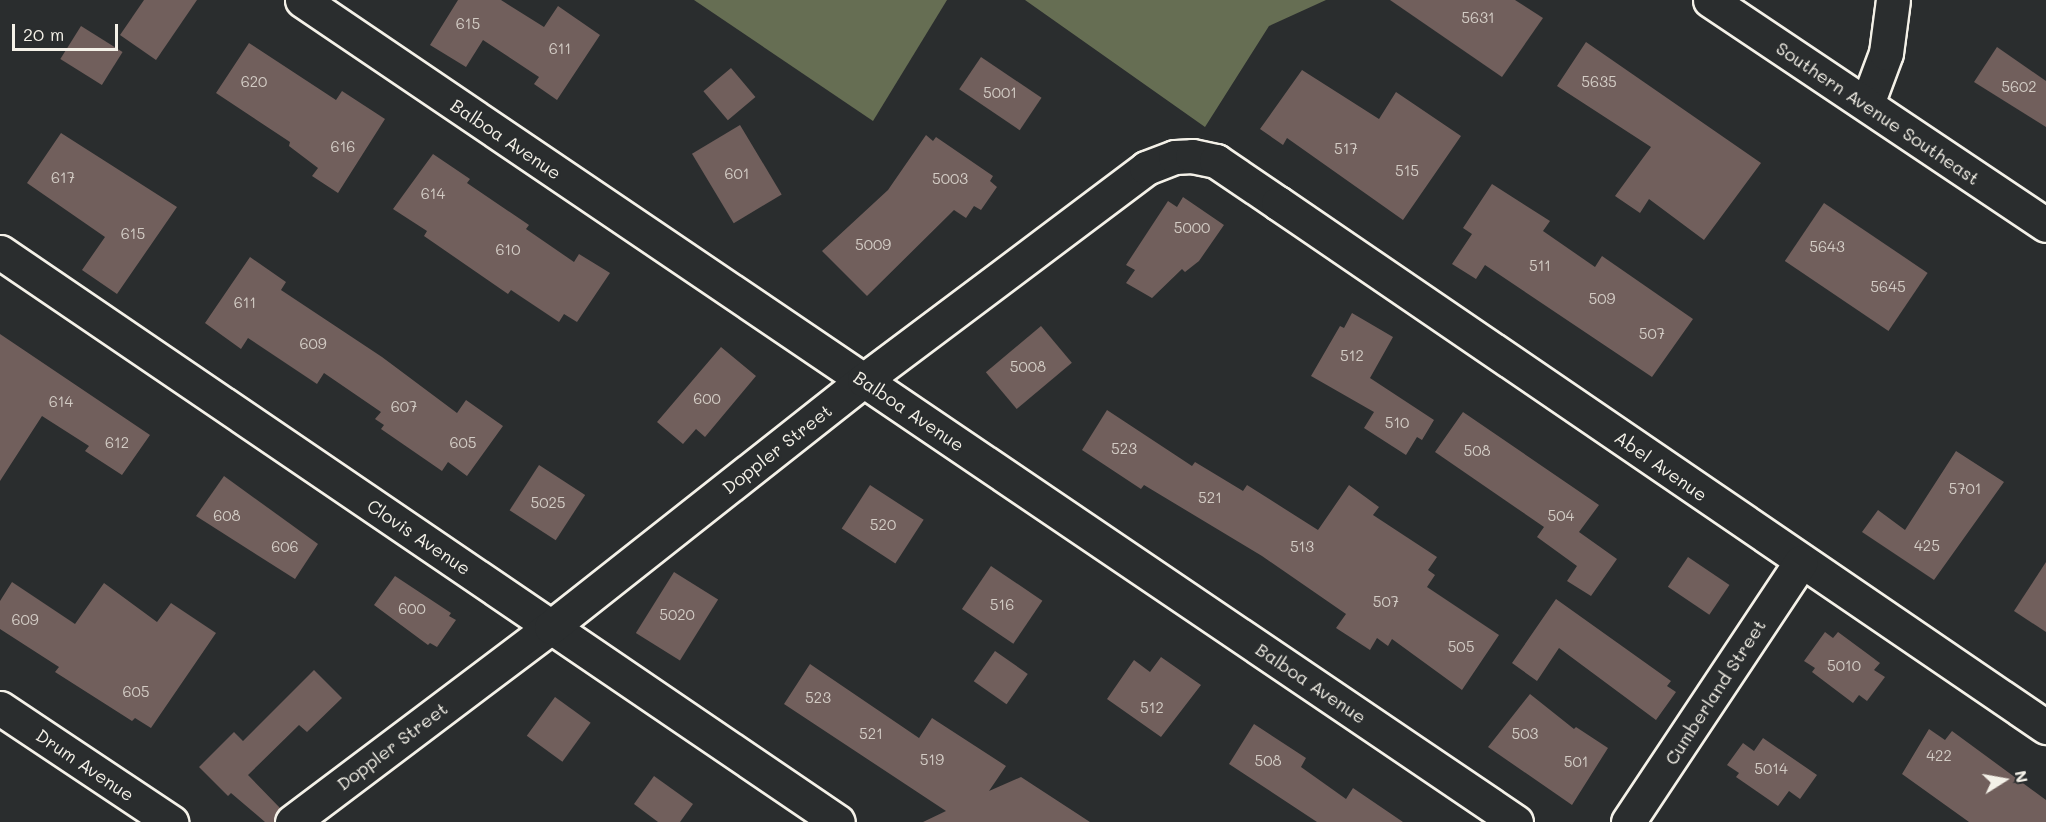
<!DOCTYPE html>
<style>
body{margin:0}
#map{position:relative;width:2046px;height:822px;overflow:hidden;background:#2a2d2e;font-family:Mali,sans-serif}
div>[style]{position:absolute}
.green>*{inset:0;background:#666e53}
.building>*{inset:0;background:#715f5c;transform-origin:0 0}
.roads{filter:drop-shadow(2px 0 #f4f1e8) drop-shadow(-2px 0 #f4f1e8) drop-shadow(0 2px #f4f1e8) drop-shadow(0 -2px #f4f1e8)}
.minor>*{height:33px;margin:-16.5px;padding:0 16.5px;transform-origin:16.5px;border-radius:16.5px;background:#2a2d2e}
.major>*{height:33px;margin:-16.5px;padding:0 16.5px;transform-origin:16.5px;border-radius:16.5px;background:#2a2d2e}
span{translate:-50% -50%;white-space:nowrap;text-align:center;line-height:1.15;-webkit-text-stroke:5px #2a2d2e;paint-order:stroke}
.number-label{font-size:15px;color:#d3ccc5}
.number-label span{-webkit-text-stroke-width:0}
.street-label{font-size:18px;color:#f4f1e8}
.north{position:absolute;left:1974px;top:750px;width:60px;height:60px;-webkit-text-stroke:4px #2a2d2e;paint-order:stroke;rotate:79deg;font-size:16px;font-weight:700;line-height:24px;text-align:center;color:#f4f1e8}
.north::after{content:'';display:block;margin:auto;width:21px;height:27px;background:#f4f1e8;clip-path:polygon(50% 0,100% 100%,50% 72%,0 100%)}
.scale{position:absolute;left:12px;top:24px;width:106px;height:27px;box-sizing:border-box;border:3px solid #f4f1e8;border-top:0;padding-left:8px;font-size:18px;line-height:21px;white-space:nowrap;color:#f4f1e8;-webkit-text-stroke:4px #2a2d2e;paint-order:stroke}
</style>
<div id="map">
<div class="green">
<div style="clip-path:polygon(694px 0,947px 0,873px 121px)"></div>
<div style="clip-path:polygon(1025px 0,1326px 0,1269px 26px,1205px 127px)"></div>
</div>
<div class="building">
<div style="clip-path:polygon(144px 0,197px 0,156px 60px,120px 35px)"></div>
<div style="clip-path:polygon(458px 0,501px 0,544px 27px,558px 6px,600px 35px,557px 100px,534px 84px,539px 77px,483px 40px,466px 67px,430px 45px)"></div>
<div style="clip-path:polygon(1390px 0,1515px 0,1543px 18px,1502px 77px)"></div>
<div style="left:81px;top:26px;width:49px;height:39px;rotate:32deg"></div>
<div style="clip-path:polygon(1586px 42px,1761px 163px,1704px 240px,1649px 199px,1640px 213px,1615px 196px,1651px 147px,1557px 86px)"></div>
<div style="clip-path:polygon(249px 43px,336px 100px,342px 91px,385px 119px,338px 193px,312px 176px,318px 168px,289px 146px,290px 142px,216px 93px)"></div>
<div style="clip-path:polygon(1997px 47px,2046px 81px,2046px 127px,1974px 82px)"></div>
<div style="left:981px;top:57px;width:73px;height:39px;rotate:34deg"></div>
<div style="left:731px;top:68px;width:38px;height:36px;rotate:50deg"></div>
<div style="clip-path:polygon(1302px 70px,1379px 119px,1396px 92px,1461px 136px,1403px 220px,1287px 138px,1283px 145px,1260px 129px)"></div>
<div style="left:740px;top:125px;width:81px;height:56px;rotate:59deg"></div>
<div style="clip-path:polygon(61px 133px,177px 207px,117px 294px,82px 270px,105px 237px,27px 183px)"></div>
<div style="clip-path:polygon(926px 135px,933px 141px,936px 137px,993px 176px,990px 181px,997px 187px,981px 210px,974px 206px,966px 218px,954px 210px,867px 296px,822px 251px,888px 190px)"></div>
<div style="clip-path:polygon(433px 154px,470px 179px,467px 183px,529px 225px,526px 229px,574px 262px,579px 254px,610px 273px,577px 322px,564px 314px,559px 322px,511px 290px,508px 294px,424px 236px,427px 231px,393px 209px)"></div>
<div style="clip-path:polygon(1492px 184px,1550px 221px,1543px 231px,1595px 267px,1602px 256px,1693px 319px,1652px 377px,1485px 265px,1476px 279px,1452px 264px,1472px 234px,1463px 228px)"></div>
<div style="clip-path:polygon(1183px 197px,1224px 225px,1199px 261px,1185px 272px,1182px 269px,1152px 298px,1126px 283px,1135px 270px,1126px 265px,1168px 201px,1177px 207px)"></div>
<div style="left:1824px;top:203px;width:125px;height:70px;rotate:34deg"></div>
<div style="clip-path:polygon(250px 257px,286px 282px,281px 290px,382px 357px,457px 413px,466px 400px,503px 426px,467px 476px,448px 462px,442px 471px,381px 429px,384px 425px,375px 419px,381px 412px,324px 373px,317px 384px,248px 338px,241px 349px,205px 323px)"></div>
<div style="clip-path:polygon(1352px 313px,1393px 337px,1370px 378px,1434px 420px,1422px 440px,1417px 437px,1406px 455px,1364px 428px,1374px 412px,1311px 376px,1340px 326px,1344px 328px)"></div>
<div style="left:1041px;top:326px;width:48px;height:72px;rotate:50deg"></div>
<div style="clip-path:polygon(0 334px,150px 435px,122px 475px,85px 451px,89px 446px,42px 416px,0 481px)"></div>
<div style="clip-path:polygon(721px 347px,756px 376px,705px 437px,696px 429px,683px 444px,657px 422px)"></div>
<div style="clip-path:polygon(1107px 410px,1192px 466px,1195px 462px,1243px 491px,1247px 485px,1318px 530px,1349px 485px,1379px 507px,1373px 515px,1437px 557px,1428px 570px,1435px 575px,1427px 587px,1499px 635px,1462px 690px,1392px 639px,1388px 646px,1377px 638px,1370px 650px,1336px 628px,1346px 614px,1262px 556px,1144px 485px,1141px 489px,1082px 450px)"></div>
<div style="clip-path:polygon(1463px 412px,1599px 505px,1579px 532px,1617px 559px,1591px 596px,1567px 581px,1577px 566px,1537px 537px,1544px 527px,1435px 452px)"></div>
<div style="clip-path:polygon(1956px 451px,2004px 482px,1934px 580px,1862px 532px,1878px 510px,1905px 530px)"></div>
<div style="left:539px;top:465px;width:55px;height:54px;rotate:33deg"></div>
<div style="clip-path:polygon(224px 476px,318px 544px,295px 579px,196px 516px)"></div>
<div style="left:870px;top:485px;width:64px;height:52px;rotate:33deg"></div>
<div style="left:1688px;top:557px;width:50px;height:36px;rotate:34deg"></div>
<div style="clip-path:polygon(2046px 562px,2046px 632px,2014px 611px)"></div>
<div style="left:991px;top:566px;width:62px;height:52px;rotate:34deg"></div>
<div style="left:674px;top:572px;width:52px;height:72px;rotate:32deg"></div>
<div style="clip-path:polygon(395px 576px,451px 613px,449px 616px,456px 620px,437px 647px,430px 643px,428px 645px,374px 605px)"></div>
<div style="clip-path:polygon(12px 582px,75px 624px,104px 583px,157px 622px,171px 603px,216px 633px,151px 728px,135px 718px,132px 721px,55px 672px,59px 667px,0 629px,0 601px)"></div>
<div style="clip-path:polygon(1556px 599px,1671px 681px,1667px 686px,1676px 692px,1656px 720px,1559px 648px,1537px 681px,1512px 663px)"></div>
<div style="clip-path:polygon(1825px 632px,1833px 638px,1838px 632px,1880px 663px,1874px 670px,1885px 677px,1867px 701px,1859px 695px,1853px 703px,1812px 672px,1815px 668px,1804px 661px)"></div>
<div style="left:995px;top:651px;width:40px;height:37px;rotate:35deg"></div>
<div style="clip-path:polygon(1161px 657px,1201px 685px,1161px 737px,1107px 699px,1134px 660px,1150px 672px)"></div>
<div style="clip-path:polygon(810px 664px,919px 738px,932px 718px,1006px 766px,989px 791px,1021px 777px,1090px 822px,923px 822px,946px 811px,784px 704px)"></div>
<div style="clip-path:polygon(314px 670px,342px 698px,307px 732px,299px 725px,248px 775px,280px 808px,274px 822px,265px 822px,231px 793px,228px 796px,199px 767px,234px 732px,243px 741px)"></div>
<div style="clip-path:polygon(1530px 694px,1574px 729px,1576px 727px,1608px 748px,1572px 805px,1488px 747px)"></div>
<div style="left:555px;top:697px;width:44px;height:48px;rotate:36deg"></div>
<div style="clip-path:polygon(1254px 724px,1306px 758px,1301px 767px,1346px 799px,1353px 788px,1403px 822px,1317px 822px,1229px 764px)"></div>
<div style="clip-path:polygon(1929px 729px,1945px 740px,1952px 731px,2046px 800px,2046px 822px,1969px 822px,1902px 774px)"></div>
<div style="clip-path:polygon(1763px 738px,1817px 775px,1800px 799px,1789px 791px,1778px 806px,1736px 777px,1739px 773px,1727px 765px,1743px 743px,1754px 751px)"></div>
<div style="clip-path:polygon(654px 776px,693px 804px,680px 822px,658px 822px,634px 804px)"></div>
</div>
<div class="roads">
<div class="minor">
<div style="left:302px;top:0;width:1466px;rotate:34.1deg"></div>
<div style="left:1867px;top:104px;width:54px;rotate:-69.6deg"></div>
<div style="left:1886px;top:53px;width:53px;rotate:-82.5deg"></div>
<div style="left:0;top:252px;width:1013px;rotate:34.22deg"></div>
<div style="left:0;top:708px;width:206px;rotate:33.7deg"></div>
<div style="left:292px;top:822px;width:324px;rotate:-37deg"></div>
<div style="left:551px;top:627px;width:399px;rotate:-38.3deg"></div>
<div style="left:864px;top:380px;width:353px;rotate:-36.9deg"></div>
<div style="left:1146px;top:168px;width:31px;rotate:-21deg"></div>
<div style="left:1175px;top:157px;width:17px;rotate:-3deg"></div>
<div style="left:1192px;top:156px;width:25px;rotate:12deg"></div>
<div style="left:1216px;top:161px;width:75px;rotate:34.1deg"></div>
<div style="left:1278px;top:203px;width:930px;rotate:34.31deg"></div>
<div style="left:1628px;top:822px;width:312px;rotate:-56.4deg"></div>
</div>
<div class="major">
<div style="left:1710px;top:0;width:404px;rotate:33.8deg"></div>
</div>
</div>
<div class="number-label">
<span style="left:1478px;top:18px">5631</span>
<span style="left:468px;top:24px">615</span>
<span style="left:560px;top:49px">611</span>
<span style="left:254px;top:82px">620</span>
<span style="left:1599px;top:82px">5635</span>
<span style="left:2019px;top:87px">5602</span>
<span style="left:1000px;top:93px">5001</span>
<span style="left:343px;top:147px">616</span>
<span style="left:1346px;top:149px">517</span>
<span style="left:1407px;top:171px">515</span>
<span style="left:737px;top:174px">601</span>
<span style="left:63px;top:178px">617</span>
<span style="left:950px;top:179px">5003</span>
<span style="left:433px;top:194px">614</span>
<span style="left:1192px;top:228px">5000</span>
<span style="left:133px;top:234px">615</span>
<span style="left:873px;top:245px">5009</span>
<span style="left:1827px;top:247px">5643</span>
<span style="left:508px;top:250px">610</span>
<span style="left:1540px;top:266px">511</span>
<span style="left:1888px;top:287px">5645</span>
<span style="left:1602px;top:299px">509</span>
<span style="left:245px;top:303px">611</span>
<span style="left:1652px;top:334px">507</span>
<span style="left:313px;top:344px">609</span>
<span style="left:1352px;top:356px">512</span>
<span style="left:1028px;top:367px">5008</span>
<span style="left:707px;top:399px">600</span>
<span style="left:61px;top:402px">614</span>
<span style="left:404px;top:407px">607</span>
<span style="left:1397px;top:423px">510</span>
<span style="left:117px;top:443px">612</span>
<span style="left:463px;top:443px">605</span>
<span style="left:1124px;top:449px">523</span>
<span style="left:1477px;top:451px">508</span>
<span style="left:1965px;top:489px">5701</span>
<span style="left:1210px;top:498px">521</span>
<span style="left:548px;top:503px">5025</span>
<span style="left:227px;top:516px">608</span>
<span style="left:1561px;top:516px">504</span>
<span style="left:883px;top:525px">520</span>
<span style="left:1927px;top:546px">425</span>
<span style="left:285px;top:547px">606</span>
<span style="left:1302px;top:547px">513</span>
<span style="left:1386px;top:602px">507</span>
<span style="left:1002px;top:605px">516</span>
<span style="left:412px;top:609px">600</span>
<span style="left:677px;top:615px">5020</span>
<span style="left:25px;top:620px">609</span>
<span style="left:1461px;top:647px">505</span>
<span style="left:1844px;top:666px">5010</span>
<span style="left:136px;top:692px">605</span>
<span style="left:818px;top:698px">523</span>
<span style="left:1152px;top:708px">512</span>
<span style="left:871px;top:734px">521</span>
<span style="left:1525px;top:734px">503</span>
<span style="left:1939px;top:756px">422</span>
<span style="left:932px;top:760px">519</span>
<span style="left:1268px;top:761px">508</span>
<span style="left:1576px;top:762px">501</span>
<span style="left:1771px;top:769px">5014</span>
</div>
<div class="street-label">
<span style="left:1878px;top:113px;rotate:34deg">Southern Avenue Southeast</span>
<span style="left:506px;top:139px;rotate:34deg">Balboa Avenue</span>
<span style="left:909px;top:411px;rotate:34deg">Balboa Avenue</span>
<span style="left:777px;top:449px;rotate:-38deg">Doppler Street</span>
<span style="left:1661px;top:466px;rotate:35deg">Abel Avenue</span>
<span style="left:419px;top:537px;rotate:34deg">Clovis Avenue</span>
<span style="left:1311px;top:683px;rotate:34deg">Balboa Avenue</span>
<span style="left:1715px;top:692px;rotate:-57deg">Cumberland Street</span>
<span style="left:392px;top:746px;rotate:-37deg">Doppler Street</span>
<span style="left:85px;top:765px;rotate:34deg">Drum Avenue</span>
</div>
<div class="north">N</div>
<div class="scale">20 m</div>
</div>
